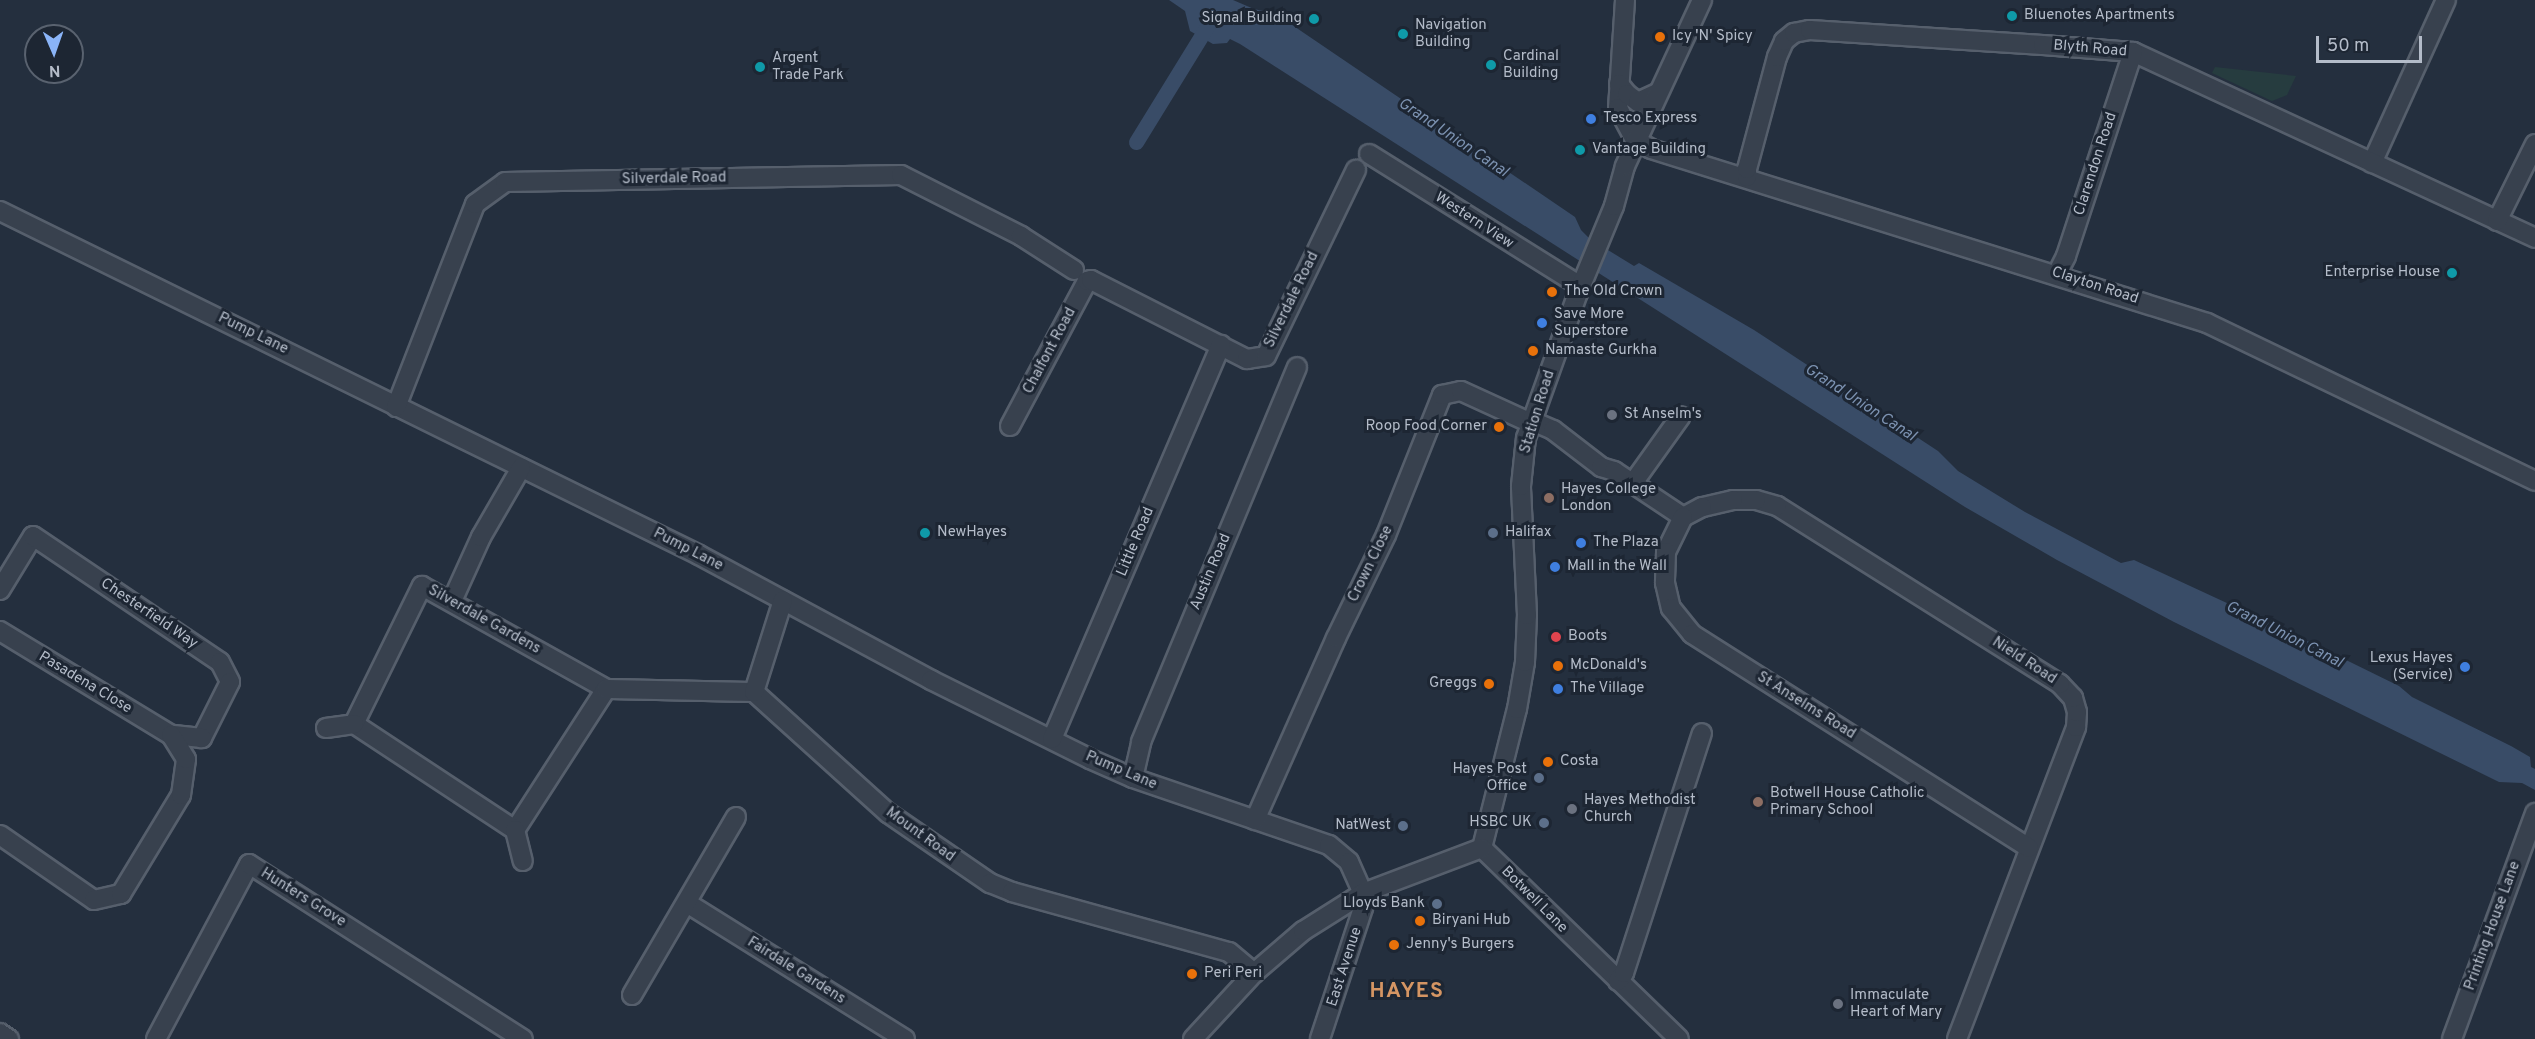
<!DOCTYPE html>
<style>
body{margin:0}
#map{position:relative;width:2535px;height:1039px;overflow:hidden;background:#242f3e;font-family:Overpass,sans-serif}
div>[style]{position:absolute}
.green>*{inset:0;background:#263c3f}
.water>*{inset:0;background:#394c67}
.canal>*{height:15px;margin:-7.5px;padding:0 7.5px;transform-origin:7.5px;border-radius:7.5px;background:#394c67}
.roads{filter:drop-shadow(2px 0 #565f6c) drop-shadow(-2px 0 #565f6c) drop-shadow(0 2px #565f6c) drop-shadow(0 -2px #565f6c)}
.minor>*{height:18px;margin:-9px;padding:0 9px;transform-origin:9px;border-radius:9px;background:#38414e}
.dots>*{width:16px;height:16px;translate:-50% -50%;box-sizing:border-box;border:3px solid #1d2633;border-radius:50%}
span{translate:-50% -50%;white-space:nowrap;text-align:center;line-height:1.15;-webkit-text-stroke:6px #1d2633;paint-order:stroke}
.poi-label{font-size:15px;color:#b4bcc9}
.left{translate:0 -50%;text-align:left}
.right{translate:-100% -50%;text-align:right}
.street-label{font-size:15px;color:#b4bcc9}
.water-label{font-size:16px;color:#7c92b1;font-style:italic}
.district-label{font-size:21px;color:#d59563;font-weight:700;letter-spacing:1.5px}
.north{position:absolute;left:24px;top:24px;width:60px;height:60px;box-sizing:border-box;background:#1d2633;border:2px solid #59626f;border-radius:50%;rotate:178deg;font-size:16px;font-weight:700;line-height:24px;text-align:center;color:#b4bcc9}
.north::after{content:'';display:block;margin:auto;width:21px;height:27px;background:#8ab4f8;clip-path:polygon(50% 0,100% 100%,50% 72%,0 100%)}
.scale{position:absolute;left:2316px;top:36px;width:106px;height:27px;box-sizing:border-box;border:3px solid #b4bcc9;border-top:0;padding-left:8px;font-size:18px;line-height:21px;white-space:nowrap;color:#b4bcc9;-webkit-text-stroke:4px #1d2633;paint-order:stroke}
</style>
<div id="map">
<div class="green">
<div style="clip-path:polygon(2215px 67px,2296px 76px,2287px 95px,2272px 101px,2212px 73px)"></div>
</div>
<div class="water">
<div style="clip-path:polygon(1169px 0,1233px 0,1254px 9px,1276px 14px,1575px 217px,1581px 230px,1590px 239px,1634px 266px,1639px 263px,1754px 330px,1938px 451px,1958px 471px,2025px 512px,2121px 563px,2134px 560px,2283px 629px,2399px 686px,2412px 697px,2511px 746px,2530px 757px,2531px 767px,2535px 769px,2535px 790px,2522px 783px,2499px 782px,2174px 622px,2057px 560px,1965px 507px,1240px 44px,1230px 39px,1227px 43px,1213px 44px,1190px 31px,1185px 11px)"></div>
</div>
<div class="canal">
<div style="left:1136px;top:142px;width:143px;rotate:-58.4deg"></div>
</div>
<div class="roads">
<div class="minor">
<div style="left:1625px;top:0;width:108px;rotate:93.7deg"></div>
<div style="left:1618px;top:108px;width:36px;rotate:62deg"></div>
<div style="left:1635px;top:140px;width:18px;rotate:29deg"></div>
<div style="left:1651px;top:149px;width:583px;rotate:17.38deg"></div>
<div style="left:2207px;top:323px;width:364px;rotate:25.7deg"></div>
<div style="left:1619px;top:84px;width:13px;rotate:51deg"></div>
<div style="left:1627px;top:94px;width:14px;rotate:36deg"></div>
<div style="left:1638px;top:102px;width:21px;rotate:-25deg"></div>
<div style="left:1369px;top:154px;width:249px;rotate:32deg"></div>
<div style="left:2372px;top:163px;width:179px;rotate:-65.6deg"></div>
<div style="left:1747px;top:177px;width:8px;rotate:-90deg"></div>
<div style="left:1747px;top:169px;width:116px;rotate:-75deg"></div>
<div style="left:1777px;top:57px;width:17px;rotate:-66deg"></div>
<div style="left:1784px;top:41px;width:13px;rotate:-39deg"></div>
<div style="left:1794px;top:33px;width:16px;rotate:-11deg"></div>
<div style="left:1810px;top:30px;width:233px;rotate:3.7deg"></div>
<div style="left:2043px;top:45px;width:90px;rotate:4.4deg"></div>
<div style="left:2133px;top:52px;width:443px;rotate:24.8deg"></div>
<div style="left:0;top:211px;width:779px;rotate:26.2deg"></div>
<div style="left:699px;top:555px;width:264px;rotate:28.3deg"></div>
<div style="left:931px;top:680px;width:178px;rotate:26.4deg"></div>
<div style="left:1090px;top:759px;width:47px;rotate:23.8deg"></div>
<div style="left:1133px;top:778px;width:207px;rotate:18.9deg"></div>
<div style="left:1329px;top:845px;width:26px;rotate:40deg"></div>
<div style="left:1349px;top:862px;width:34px;rotate:66deg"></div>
<div style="left:1363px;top:893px;width:15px;rotate:90deg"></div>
<div style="left:1363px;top:908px;width:138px;rotate:108.2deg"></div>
<div style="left:2497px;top:221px;width:86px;rotate:-63.7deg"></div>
<div style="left:2057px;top:274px;width:20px;rotate:-63deg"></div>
<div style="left:2066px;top:256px;width:215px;rotate:-71.8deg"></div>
<div style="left:396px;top:407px;width:218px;rotate:-68.7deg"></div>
<div style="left:475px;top:204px;width:37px;rotate:-36deg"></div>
<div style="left:505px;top:182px;width:396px;rotate:-1deg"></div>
<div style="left:901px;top:175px;width:135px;rotate:26.9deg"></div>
<div style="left:1021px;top:236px;width:63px;rotate:32.7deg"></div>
<div style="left:1532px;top:421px;width:23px;rotate:23deg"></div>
<div style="left:1553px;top:430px;width:61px;rotate:37.6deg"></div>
<div style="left:1601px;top:467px;width:14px;rotate:17deg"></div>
<div style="left:1614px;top:471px;width:83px;rotate:33.7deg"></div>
<div style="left:1010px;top:426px;width:164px;rotate:-62deg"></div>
<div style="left:1087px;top:281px;width:4px;rotate:-14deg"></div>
<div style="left:1091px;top:280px;width:175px;rotate:26.9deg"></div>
<div style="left:1247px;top:359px;width:19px;rotate:-9deg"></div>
<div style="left:1266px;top:356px;width:207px;rotate:-64.2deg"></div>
<div style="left:1633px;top:483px;width:82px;rotate:-54.4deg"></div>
<div style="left:422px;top:586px;width:211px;rotate:29.2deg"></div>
<div style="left:606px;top:689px;width:168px;rotate:122.8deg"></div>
<div style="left:515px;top:830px;width:193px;rotate:-146.6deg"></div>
<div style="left:354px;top:724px;width:154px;rotate:-63.8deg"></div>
<div style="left:0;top:590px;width:63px;rotate:-58.6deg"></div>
<div style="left:33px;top:536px;width:225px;rotate:34deg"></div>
<div style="left:220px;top:662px;width:22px;rotate:63deg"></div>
<div style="left:230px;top:682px;width:63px;rotate:116.6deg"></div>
<div style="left:202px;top:738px;width:31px;rotate:-174deg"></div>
<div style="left:171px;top:735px;width:200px;rotate:-148.7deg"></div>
<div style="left:452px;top:601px;width:70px;rotate:-65.6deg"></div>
<div style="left:481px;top:537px;width:80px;rotate:-59.9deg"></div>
<div style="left:606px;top:689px;width:148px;rotate:1.2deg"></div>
<div style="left:754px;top:692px;width:181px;rotate:42.1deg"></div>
<div style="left:888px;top:813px;width:124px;rotate:34.5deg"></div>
<div style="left:990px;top:883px;width:24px;rotate:22deg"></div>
<div style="left:1012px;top:892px;width:225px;rotate:15.5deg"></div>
<div style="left:1229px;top:952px;width:33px;rotate:40deg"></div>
<div style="left:754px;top:692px;width:96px;rotate:-72.5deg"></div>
<div style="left:326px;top:728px;width:28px;rotate:-8deg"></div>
<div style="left:1052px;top:739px;width:429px;rotate:-66.8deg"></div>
<div style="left:1133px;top:778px;width:37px;rotate:-77deg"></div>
<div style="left:1141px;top:742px;width:406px;rotate:-67.4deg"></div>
<div style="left:1255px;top:820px;width:199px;rotate:-66deg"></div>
<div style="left:1336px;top:638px;width:114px;rotate:-64.1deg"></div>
<div style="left:1386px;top:535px;width:151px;rotate:-68.2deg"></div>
<div style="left:1442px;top:395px;width:19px;rotate:-12deg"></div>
<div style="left:1461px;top:391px;width:77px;rotate:24.6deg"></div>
<div style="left:515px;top:830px;width:32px;rotate:76deg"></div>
<div style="left:0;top:835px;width:114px;rotate:34.7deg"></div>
<div style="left:94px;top:900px;width:28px;rotate:-13deg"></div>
<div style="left:121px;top:894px;width:116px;rotate:-58.8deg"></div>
<div style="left:181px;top:795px;width:36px;rotate:-82deg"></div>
<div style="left:186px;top:759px;width:28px;rotate:-122deg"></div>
<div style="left:1482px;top:848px;width:143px;rotate:-75.9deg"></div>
<div style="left:1517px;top:709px;width:48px;rotate:-80.3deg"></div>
<div style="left:1525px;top:662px;width:47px;rotate:-87.6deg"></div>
<div style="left:1527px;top:615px;width:129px;rotate:-92.7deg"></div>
<div style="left:1521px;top:486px;width:48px;rotate:-84.1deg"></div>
<div style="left:1526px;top:438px;width:154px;rotate:-70.3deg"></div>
<div style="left:1578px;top:293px;width:94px;rotate:-67.5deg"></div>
<div style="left:1614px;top:206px;width:41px;rotate:-74.6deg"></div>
<div style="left:1625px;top:166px;width:183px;rotate:-65.1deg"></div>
<div style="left:1482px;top:848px;width:274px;rotate:44.1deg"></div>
<div style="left:687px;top:903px;width:257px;rotate:32deg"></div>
<div style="left:1618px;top:981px;width:10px;rotate:-53deg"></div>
<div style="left:1624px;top:973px;width:252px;rotate:-72deg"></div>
<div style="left:632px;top:995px;width:206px;rotate:-59.7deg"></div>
<div style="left:0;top:1033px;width:11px;rotate:34deg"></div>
<div style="left:156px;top:1039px;width:198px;rotate:-62deg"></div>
<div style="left:249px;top:864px;width:325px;rotate:32.6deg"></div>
<div style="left:1193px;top:1039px;width:90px;rotate:-47.3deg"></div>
<div style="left:1254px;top:973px;width:65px;rotate:-40.6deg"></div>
<div style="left:1303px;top:931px;width:71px;rotate:-32.3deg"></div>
<div style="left:1363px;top:893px;width:127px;rotate:-20.7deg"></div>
<div style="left:1957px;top:1039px;width:334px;rotate:-69.1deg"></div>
<div style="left:2076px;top:727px;width:15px;rotate:-86deg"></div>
<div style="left:2077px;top:712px;width:15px;rotate:-106deg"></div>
<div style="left:2073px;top:698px;width:19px;rotate:-133deg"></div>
<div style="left:2060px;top:684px;width:334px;rotate:-147.8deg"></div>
<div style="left:1777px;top:506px;width:22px;rotate:-164deg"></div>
<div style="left:1756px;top:500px;width:23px;rotate:180deg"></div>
<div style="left:1733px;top:500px;width:32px;rotate:167deg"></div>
<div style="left:1702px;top:507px;width:21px;rotate:152deg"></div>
<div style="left:1683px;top:517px;width:39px;rotate:116deg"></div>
<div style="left:1666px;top:552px;width:31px;rotate:92deg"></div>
<div style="left:1665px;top:583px;width:26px;rotate:77deg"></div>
<div style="left:1671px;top:608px;width:33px;rotate:51deg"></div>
<div style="left:1692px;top:634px;width:399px;rotate:32.4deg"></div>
<div style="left:2452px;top:1039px;width:241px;rotate:-69.8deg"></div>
</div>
</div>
<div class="dots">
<div style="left:2012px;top:16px;background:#0f9aa8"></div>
<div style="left:1314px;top:19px;background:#0f9aa8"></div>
<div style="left:1403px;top:34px;background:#0f9aa8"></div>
<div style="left:1660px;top:37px;background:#e8710a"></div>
<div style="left:1491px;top:65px;background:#0f9aa8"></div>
<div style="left:760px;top:67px;background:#0f9aa8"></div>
<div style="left:1591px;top:119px;background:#3f7fe0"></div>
<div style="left:1580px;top:150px;background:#0f9aa8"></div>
<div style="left:2452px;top:273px;background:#0f9aa8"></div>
<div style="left:1552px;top:292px;background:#e8710a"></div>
<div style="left:1542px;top:323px;background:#3f7fe0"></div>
<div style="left:1533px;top:351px;background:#e8710a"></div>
<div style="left:1612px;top:415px;background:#6b7280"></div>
<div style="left:1499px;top:427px;background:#e8710a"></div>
<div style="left:1549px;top:498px;background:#8d6e63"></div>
<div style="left:925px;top:533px;background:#0f9aa8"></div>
<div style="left:1493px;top:533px;background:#5c6f8a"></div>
<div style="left:1581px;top:543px;background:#3f7fe0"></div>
<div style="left:1555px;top:567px;background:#3f7fe0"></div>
<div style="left:1556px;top:637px;background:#e0444e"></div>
<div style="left:1558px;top:666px;background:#e8710a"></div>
<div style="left:2465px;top:667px;background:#3f7fe0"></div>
<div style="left:1489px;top:684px;background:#e8710a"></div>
<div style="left:1558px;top:689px;background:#3f7fe0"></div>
<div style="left:1548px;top:762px;background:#e8710a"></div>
<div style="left:1539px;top:778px;background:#5c6f8a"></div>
<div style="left:1758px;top:802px;background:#8d6e63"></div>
<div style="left:1572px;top:809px;background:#6b7280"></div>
<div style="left:1544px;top:823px;background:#5c6f8a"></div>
<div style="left:1403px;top:826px;background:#5c6f8a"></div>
<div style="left:1437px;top:904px;background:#5c6f8a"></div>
<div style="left:1420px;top:921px;background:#e8710a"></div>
<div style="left:1394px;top:945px;background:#e8710a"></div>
<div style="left:1192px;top:974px;background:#e8710a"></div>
<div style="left:1838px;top:1004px;background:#6b7280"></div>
</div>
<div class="poi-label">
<span class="left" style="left:2024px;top:16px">Bluenotes Apartments</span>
<span class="right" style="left:1302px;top:19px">Signal Building</span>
<span class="left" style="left:1415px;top:34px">Navigation<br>Building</span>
<span class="left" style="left:1672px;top:37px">Icy 'N' Spicy</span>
<span class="left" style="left:1503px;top:65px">Cardinal<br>Building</span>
<span class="left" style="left:772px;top:67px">Argent<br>Trade Park</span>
<span class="left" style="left:1603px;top:119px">Tesco Express</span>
<span class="left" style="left:1592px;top:150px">Vantage Building</span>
<span class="right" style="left:2440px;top:273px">Enterprise House</span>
<span class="left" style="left:1564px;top:292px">The Old Crown</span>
<span class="left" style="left:1554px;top:323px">Save More<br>Superstore</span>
<span class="left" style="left:1545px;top:351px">Namaste Gurkha</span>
<span class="left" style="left:1624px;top:415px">St Anselm's</span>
<span class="right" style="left:1487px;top:427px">Roop Food Corner</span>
<span class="left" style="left:1561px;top:498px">Hayes College<br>London</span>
<span class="left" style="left:937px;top:533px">NewHayes</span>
<span class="left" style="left:1505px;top:533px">Halifax</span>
<span class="left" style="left:1593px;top:543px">The Plaza</span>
<span class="left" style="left:1567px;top:567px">Mall in the Wall</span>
<span class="left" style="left:1568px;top:637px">Boots</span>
<span class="right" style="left:2453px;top:667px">Lexus Hayes<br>(Service)</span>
<span class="left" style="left:1570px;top:666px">McDonald's</span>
<span class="right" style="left:1477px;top:684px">Greggs</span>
<span class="left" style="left:1570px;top:689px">The Village</span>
<span class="left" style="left:1560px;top:762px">Costa</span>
<span class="right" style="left:1527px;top:778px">Hayes Post<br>Office</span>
<span class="left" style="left:1770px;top:802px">Botwell House Catholic<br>Primary School</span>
<span class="left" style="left:1584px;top:809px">Hayes Methodist<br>Church</span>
<span class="right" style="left:1532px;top:823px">HSBC UK</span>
<span class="right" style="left:1391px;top:826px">NatWest</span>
<span class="right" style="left:1425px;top:904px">Lloyds Bank</span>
<span class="left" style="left:1432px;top:921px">Biryani Hub</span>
<span class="left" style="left:1406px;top:945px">Jenny's Burgers</span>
<span class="left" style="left:1204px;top:974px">Peri Peri</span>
<span class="left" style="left:1850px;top:1004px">Immaculate<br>Heart of Mary</span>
</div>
<div class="street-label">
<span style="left:2090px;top:49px;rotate:5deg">Blyth Road</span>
<span style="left:2096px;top:164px;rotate:-72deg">Clarendon Road</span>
<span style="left:674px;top:179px;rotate:-1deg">Silverdale Road</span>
<span style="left:1474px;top:221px;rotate:33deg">Western View</span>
<span style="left:2095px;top:286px;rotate:18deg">Clayton Road</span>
<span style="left:1292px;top:300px;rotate:-64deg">Silverdale Road</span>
<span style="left:253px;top:334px;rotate:26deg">Pump Lane</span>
<span style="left:1050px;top:351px;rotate:-62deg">Chalfont Road</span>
<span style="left:1538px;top:412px;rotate:-73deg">Station Road</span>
<span style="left:1136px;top:542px;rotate:-67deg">Little Road</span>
<span style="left:688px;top:550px;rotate:27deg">Pump Lane</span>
<span style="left:1371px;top:564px;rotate:-64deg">Crown Close</span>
<span style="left:1211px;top:572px;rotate:-67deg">Austin Road</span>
<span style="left:149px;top:614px;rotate:34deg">Chesterfield Way</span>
<span style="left:484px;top:620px;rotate:29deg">Silverdale Gardens</span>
<span style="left:2024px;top:661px;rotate:33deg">Nield Road</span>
<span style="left:85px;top:683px;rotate:31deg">Pasadena Close</span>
<span style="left:1806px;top:706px;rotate:32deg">St Anselms Road</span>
<span style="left:1121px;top:771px;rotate:23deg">Pump Lane</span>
<span style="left:920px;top:835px;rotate:36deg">Mount Road</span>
<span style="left:303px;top:898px;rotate:32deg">Hunters Grove</span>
<span style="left:1534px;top:900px;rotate:45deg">Botwell Lane</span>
<span style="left:2493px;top:926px;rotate:-70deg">Printing House Lane</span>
<span style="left:1345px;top:967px;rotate:-72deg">East Avenue</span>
<span style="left:796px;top:971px;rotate:32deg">Fairdale Gardens</span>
</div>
<div class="water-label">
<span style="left:1453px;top:138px;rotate:34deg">Grand Union Canal</span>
<span style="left:1860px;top:403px;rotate:33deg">Grand Union Canal</span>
<span style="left:2284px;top:635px;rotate:27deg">Grand Union Canal</span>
</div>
<div class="district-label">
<span style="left:1407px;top:992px">HAYES</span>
</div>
<div class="north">N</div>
<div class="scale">50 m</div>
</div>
